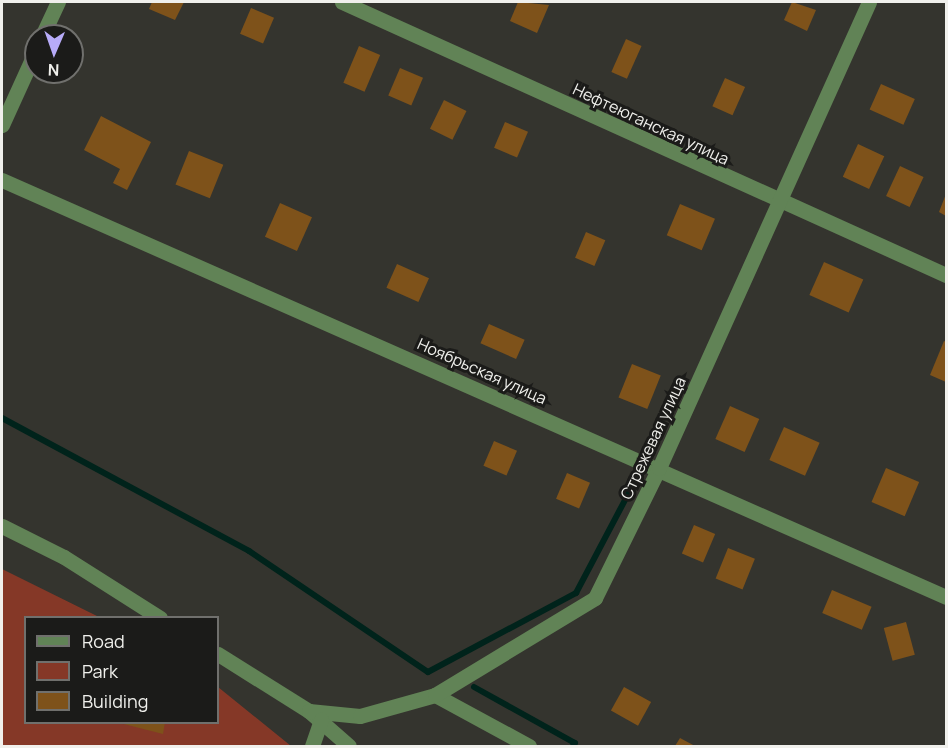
<!DOCTYPE html>
<meta charset="utf-8">
<style>
body{margin:0}
#map{position:relative;width:948px;height:748px;overflow:hidden;background:#34342e;font-family:Manrope,sans-serif}
div>[style]{position:absolute}
.green>*{inset:0;background:#853827}
.stream>*{height:6px;margin:-3px;padding:0 3px;transform-origin:3px;border-radius:3px;background:#00231b}
.building>*{inset:0;background:#7e521a;transform-origin:0 0}
.minor>*{height:15px;margin:-7.5px;padding:0 7.5px;transform-origin:7.5px;border-radius:7.5px;background:#618356}
span{translate:-50% -50%;white-space:nowrap;text-align:center;line-height:1.15;-webkit-text-stroke:6px #1b1b19;paint-order:stroke}
.street-label{font-size:16px;color:#f0f0ec}
.frame{position:absolute;inset:0;border:3px solid #f0f0ec;pointer-events:none}
.legend{position:absolute;left:24px;top:616px;width:195px;height:108px;box-sizing:border-box;background:#1b1b19;border:2px solid #70706d;margin:0;padding:8px 10px;list-style:none;font-size:18px;color:#f0f0ec}
.legend li{display:flex;align-items:center;gap:12px;height:30px}
.legend b{width:30px;border:2px solid #70706d}
.north{position:absolute;left:24px;top:24px;width:60px;height:60px;box-sizing:border-box;background:#1b1b19;border:2px solid #70706d;border-radius:50%;rotate:182deg;font-size:16px;font-weight:700;line-height:24px;text-align:center;color:#f0f0ec}
.north::after{content:'';display:block;margin:auto;width:21px;height:27px;background:#b7abf8;clip-path:polygon(50% 0,100% 100%,50% 72%,0 100%)}
</style>
<div id="map">
<div class="green">
<div style="clip-path:polygon(2px 569px,99px 617px,26px 618px,26px 722px,218px 722px,218px 687px,291px 746px,2px 746px)"></div>
</div>
<div class="stream">
<div style="left:2px;top:418px;width:281px;rotate:28.3deg"></div>
<div style="left:249px;top:551px;width:216px;rotate:34.1deg"></div>
<div style="left:428px;top:672px;width:168px;rotate:-28.1deg"></div>
<div style="left:576px;top:593px;width:124px;rotate:-62.2deg"></div>
<div style="left:474px;top:687px;width:115px;rotate:29deg"></div>
<div style="left:575px;top:743px;width:4px;rotate:124deg"></div>
</div>
<div class="building">
<div style="clip-path:polygon(152px 2px,184px 2px,175px 20px,149px 9px)"></div>
<div style="clip-path:polygon(518px 2px,549px 5px,537px 33px,510px 21px)"></div>
<div style="clip-path:polygon(792px 2px,816px 10px,807px 31px,784px 20px)"></div>
<div style="left:251px;top:8px;width:25px;height:28px;rotate:23deg"></div>
<div style="left:626px;top:39px;width:17px;height:36px;rotate:24deg"></div>
<div style="left:359px;top:46px;width:23px;height:40px;rotate:23deg"></div>
<div style="left:400px;top:68px;width:25px;height:30px;rotate:23deg"></div>
<div style="left:725px;top:78px;width:22px;height:31px;rotate:24deg"></div>
<div style="left:881px;top:84px;width:37px;height:28px;rotate:24deg"></div>
<div style="left:444px;top:100px;width:25px;height:32px;rotate:26deg"></div>
<div style="clip-path:polygon(101px 116px,151px 142px,127px 190px,113px 183px,120px 169px,84px 150px)"></div>
<div style="left:505px;top:122px;width:25px;height:28px;rotate:23deg"></div>
<div style="left:858px;top:144px;width:29px;height:36px;rotate:25deg"></div>
<div style="left:189px;top:151px;width:37px;height:36px;rotate:22deg"></div>
<div style="left:900px;top:166px;width:26px;height:33px;rotate:25deg"></div>
<div style="clip-path:polygon(946px 194px,946px 216px,939px 212px)"></div>
<div style="left:280px;top:203px;width:35px;height:37px;rotate:24deg"></div>
<div style="left:680px;top:204px;width:38px;height:34px;rotate:23deg"></div>
<div style="left:586px;top:232px;width:21px;height:28px;rotate:23deg"></div>
<div style="left:824px;top:262px;width:43px;height:36px;rotate:24deg"></div>
<div style="left:397px;top:264px;width:35px;height:26px;rotate:24deg"></div>
<div style="left:489px;top:324px;width:39px;height:21px;rotate:24deg"></div>
<div style="clip-path:polygon(944px 341px,946px 342px,946px 382px,930px 375px)"></div>
<div style="left:632px;top:364px;width:31px;height:36px;rotate:22deg"></div>
<div style="left:730px;top:406px;width:32px;height:36px;rotate:24deg"></div>
<div style="left:784px;top:427px;width:39px;height:36px;rotate:24deg"></div>
<div style="left:494px;top:441px;width:25px;height:27px;rotate:23deg"></div>
<div style="left:886px;top:468px;width:36px;height:37px;rotate:23deg"></div>
<div style="left:567px;top:473px;width:25px;height:28px;rotate:23deg"></div>
<div style="left:694px;top:525px;width:23px;height:31px;rotate:23deg"></div>
<div style="left:728px;top:548px;width:29px;height:33px;rotate:22deg"></div>
<div style="left:832px;top:590px;width:43px;height:25px;rotate:23deg"></div>
<div style="left:906px;top:622px;width:34px;height:23px;rotate:75deg"></div>
<div style="left:624px;top:687px;width:31px;height:27px;rotate:29deg"></div>
<div style="clip-path:polygon(116px 722px,165px 722px,163px 734px)"></div>
<div style="clip-path:polygon(680px 738px,695px 746px,675px 746px)"></div>
</div>
<div class="minor">
<div style="left:342px;top:2px;width:663px;rotate:24.32deg"></div>
<div style="left:42px;top:36px;width:38px;rotate:-65deg"></div>
<div style="left:2px;top:125px;width:82px;rotate:-65.6deg"></div>
<div style="left:2px;top:180px;width:1032px;rotate:23.83deg"></div>
<div style="left:2px;top:526px;width:69px;rotate:26.6deg"></div>
<div style="left:64px;top:557px;width:114px;rotate:32.4deg"></div>
<div style="left:218px;top:654px;width:107px;rotate:32.1deg"></div>
<div style="left:309px;top:711px;width:53px;rotate:41.2deg"></div>
<div style="left:435px;top:695px;width:107px;rotate:28.5deg"></div>
<div style="left:309px;top:711px;width:51px;rotate:5.6deg"></div>
<div style="left:360px;top:716px;width:78px;rotate:-15.6deg"></div>
<div style="left:435px;top:695px;width:187px;rotate:-31.2deg"></div>
<div style="left:595px;top:598px;width:145px;rotate:-63.8deg"></div>
<div style="left:659px;top:468px;width:511px;rotate:-65.74deg"></div>
<div style="left:312px;top:746px;width:28px;rotate:-71deg"></div>
</div>
<div class="street-label">
<span style="left:651px;top:124px;rotate:25deg">Нефтеюганская улица</span>
<span style="left:482px;top:371px;rotate:24deg">Ноябрьская улица</span>
<span style="left:653px;top:438px;rotate:-65deg">Стрежевая улица</span>
</div>
<div class="frame"></div>
<ul class="legend">
<li><b style="height:8px;background:#618356"></b>Road</li>
<li><b style="height:16px;background:#853827"></b>Park</li>
<li><b style="height:16px;background:#7e521a"></b>Building</li>
</ul>
<div class="north">N</div>
</div>
